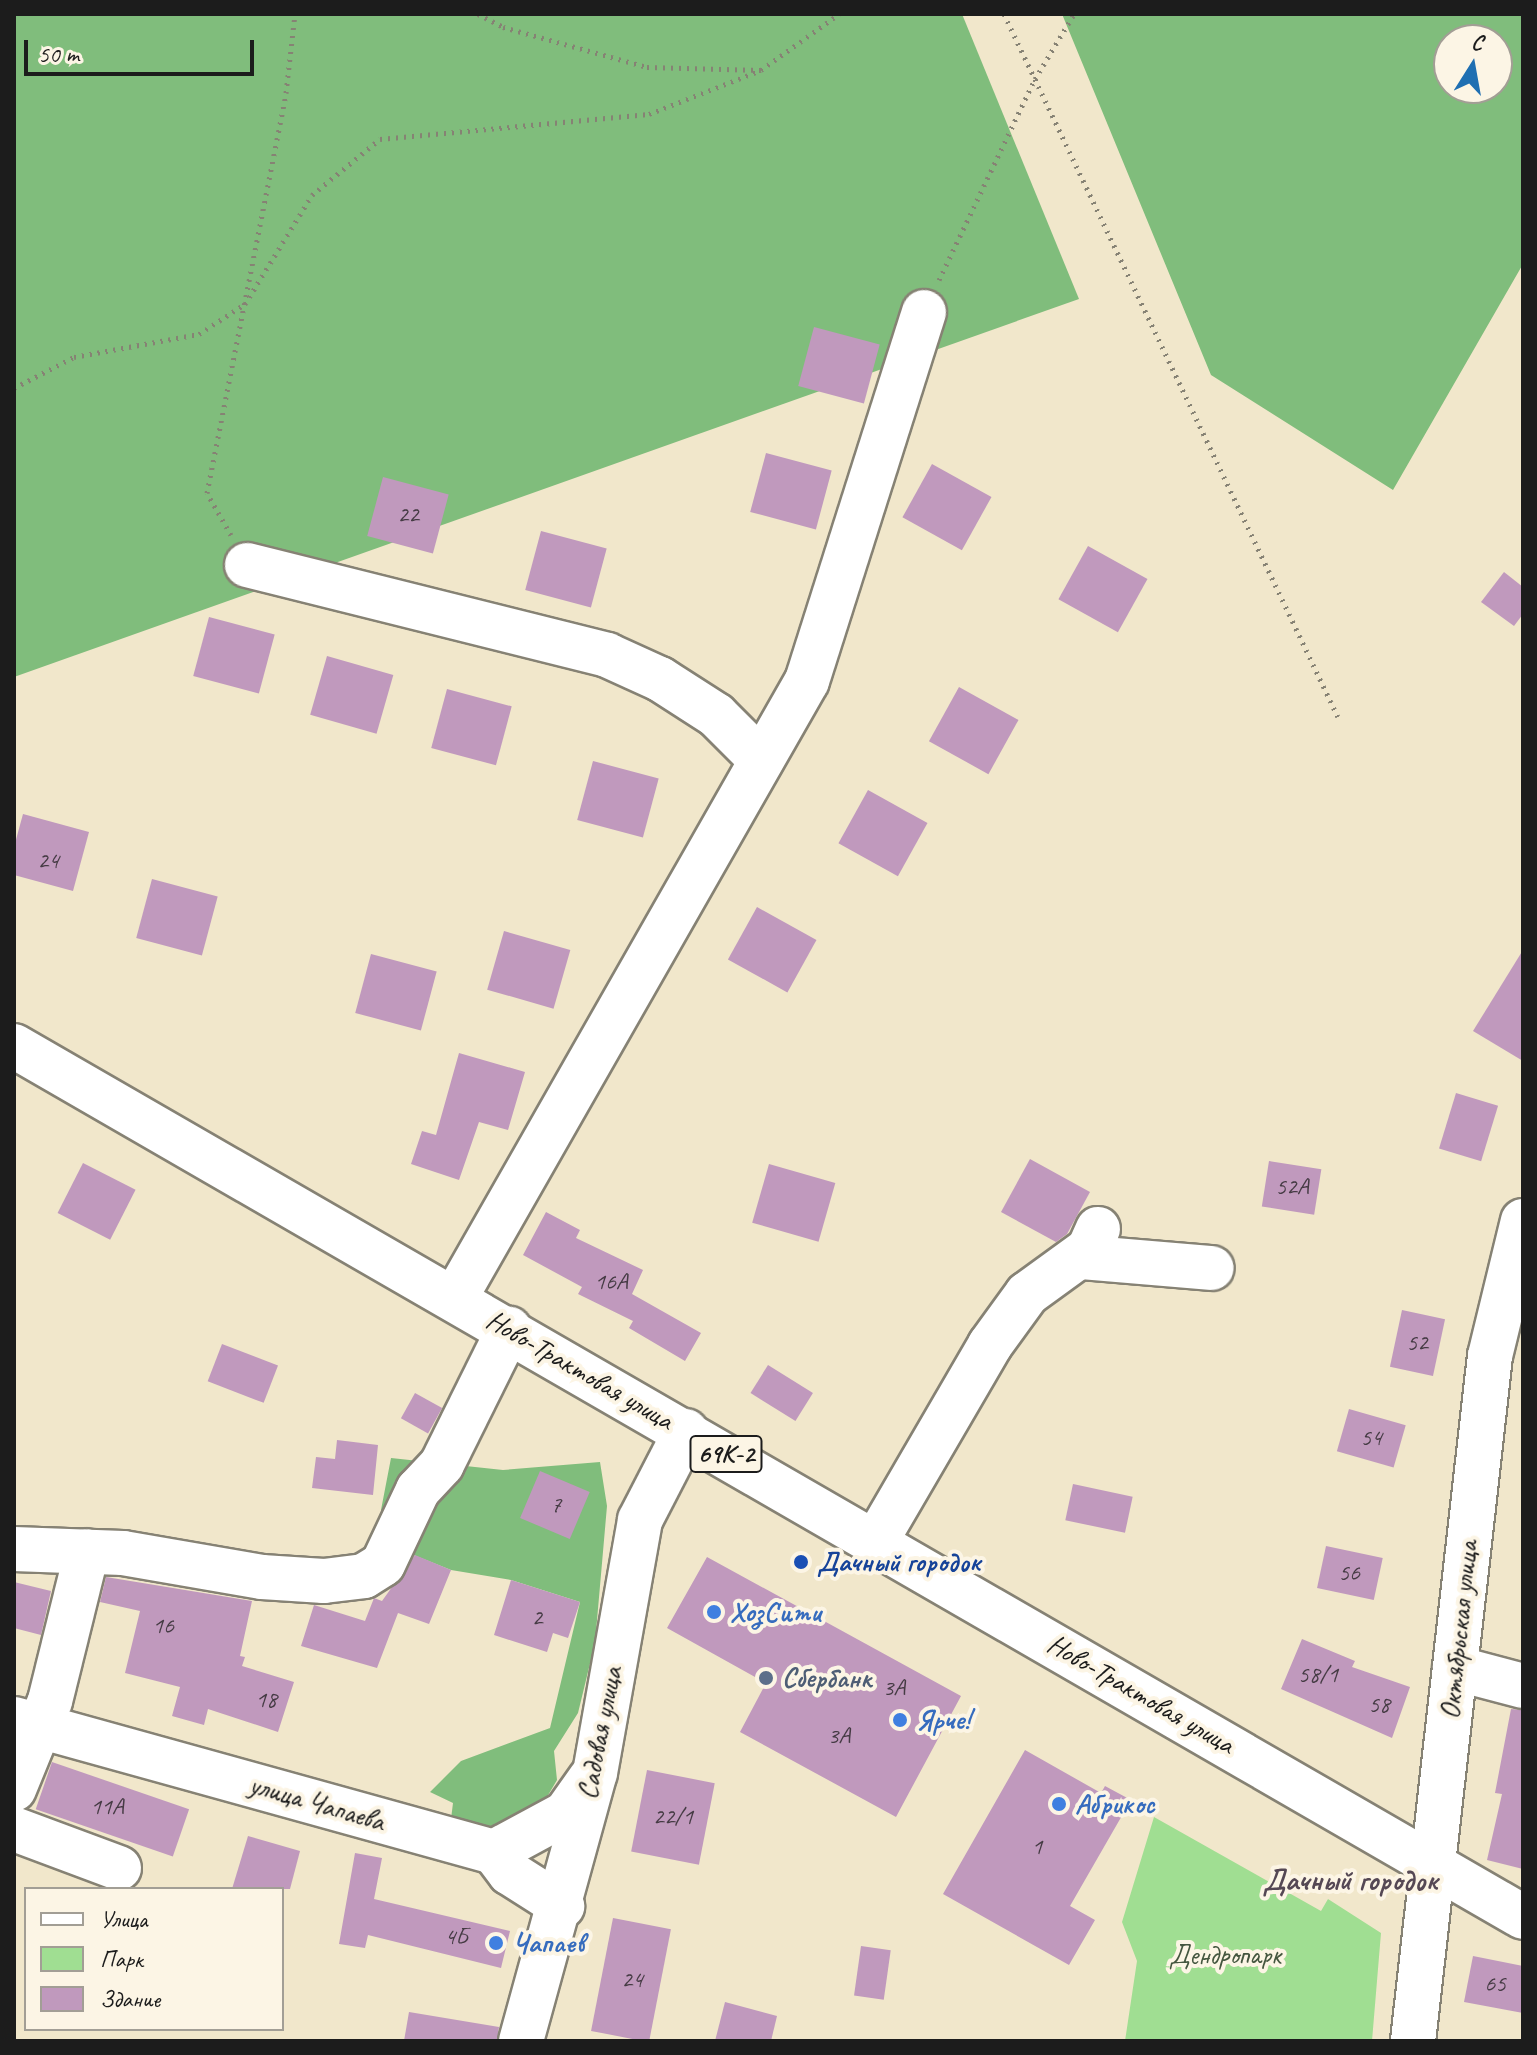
<!DOCTYPE html>
<meta charset="utf-8">
<style>
body{margin:0}
#map{position:relative;width:1537px;height:2055px;overflow:hidden;background:#f1e7cb;font-family:Caveat,sans-serif}
div>[style]{position:absolute}
.green>*{inset:0;background:#a0de92}
.forest>*{inset:0;background:#80bd7c}
.building>*{inset:0;background:#c099bd;transform-origin:0 0}
.path>*{height:5px;margin-top:-2.5px;transform-origin:0;background:repeating-linear-gradient(90deg,#868274 0 2px,transparent 0 8px)}
.roads{filter:drop-shadow(2px 0 #868274) drop-shadow(-2px 0 #868274) drop-shadow(0 2px #868274) drop-shadow(0 -2px #868274)}
.minor>*{height:44px;margin:-22px;padding:0 22px;transform-origin:22px;border-radius:22px;background:#fff}
.major>*{height:44px;margin:-22px;padding:0 22px;transform-origin:22px;border-radius:22px;background:#fff}
.dots>*{width:22px;height:22px;translate:-50% -50%;box-sizing:border-box;border:4px solid #fcf5e5;border-radius:50%}
span{translate:-50% -50%;white-space:nowrap;text-align:center;line-height:1.15;-webkit-text-stroke:8px #fcf5e5;paint-order:stroke}
.number-label{font-size:24px;color:#453b44}
.number-label span{-webkit-text-stroke-width:0}
.shield-label span{padding:2px 6px;background:#fcf5e5;border:2px solid;border-radius:6px;-webkit-text-stroke-width:0}
.shield-label{font-size:26px;color:#1c1c1c;font-weight:700}
.street-label{font-size:28px;color:#1c1c1c}
.transit-label{font-size:28px;color:#164399;font-weight:700}
.left{translate:0 -50%;text-align:left}
.shop-label{font-size:28px;color:#366cbe;font-weight:700}
.service-label{font-size:28px;color:#4e5e75;font-weight:700}
.park-label{font-size:28px;color:#44563f}
.neighbourhood-label{font-size:30px;color:#554854;font-weight:700}
.frame{position:absolute;inset:0;border:16px solid #1c1c1c;pointer-events:none}
.legend{position:absolute;left:24px;top:1887px;width:260px;height:144px;box-sizing:border-box;background:#fcf5e5;border:2px solid #a29e95;margin:0;padding:10px 14px;list-style:none;font-size:24px;color:#1c1c1c}
.legend li{display:flex;align-items:center;gap:16px;height:40px}
.legend b{width:40px;border:2px solid #a29e95}
.north{position:absolute;left:1433px;top:24px;width:80px;height:80px;box-sizing:border-box;background:#fcf5e5;border:2px solid #a29e95;border-radius:50%;rotate:11deg;font-size:22px;font-weight:700;line-height:32px;text-align:center;color:#1c1c1c}
.north::after{content:'';display:block;margin:auto;width:28px;height:36px;background:#1f6fb2;clip-path:polygon(50% 0,100% 100%,50% 72%,0 100%)}
.scale{position:absolute;left:24px;top:40px;width:230px;height:36px;box-sizing:border-box;border:4px solid #1c1c1c;border-top:0;padding-left:10px;font-size:24px;line-height:28px;white-space:nowrap;color:#1c1c1c;-webkit-text-stroke:6px #fcf5e5;paint-order:stroke}
</style>
<div id="map">
<div class="green">
<div style="clip-path:polygon(1154px 1817px,1321px 1911px,1328px 1899px,1381px 1933px,1372px 2041px,1125px 2041px,1137px 1961px,1122px 1922px)"></div>
</div>
<div class="forest">
<div style="clip-path:polygon(14px 14px,962px 14px,1079px 299px,14px 677px)"></div>
<div style="clip-path:polygon(evenodd,1062px 14px,1523px 14px,1523px 264px,1393px 490px,1211px 375px,1062px 14px,1449px 40px,1497px 40px,1497px 88px,1449px 88px,1449px 40px)"></div>
<div style="clip-path:polygon(391px 1458px,503px 1470px,600px 1462px,607px 1506px,595px 1643px,578px 1713px,554px 1751px,557px 1780px,544px 1802px,492px 1839px,450px 1827px,453px 1803px,430px 1792px,461px 1761px,550px 1728px,580px 1602px,511px 1580px,451px 1570px,401px 1550px,381px 1510px)"></div>
</div>
<div class="building">
<div style="left:814px;top:327px;width:68px;height:61px;rotate:15deg"></div>
<div style="left:766px;top:453px;width:68px;height:61px;rotate:15deg"></div>
<div style="left:932px;top:464px;width:68px;height:61px;rotate:29deg"></div>
<div style="left:383px;top:477px;width:68px;height:61px;rotate:15deg"></div>
<div style="left:541px;top:531px;width:68px;height:61px;rotate:15deg"></div>
<div style="left:1088px;top:546px;width:68px;height:61px;rotate:29deg"></div>
<div style="clip-path:polygon(1504px 572px,1523px 587px,1523px 614px,1514px 626px,1481px 602px)"></div>
<div style="left:209px;top:617px;width:68px;height:61px;rotate:15deg"></div>
<div style="left:327px;top:656px;width:69px;height:61px;rotate:16deg"></div>
<div style="left:959px;top:687px;width:68px;height:62px;rotate:29deg"></div>
<div style="left:447px;top:689px;width:67px;height:61px;rotate:15deg"></div>
<div style="left:593px;top:761px;width:68px;height:61px;rotate:15deg"></div>
<div style="left:868px;top:790px;width:68px;height:61px;rotate:29deg"></div>
<div style="clip-path:polygon(23px 814px,89px 832px,73px 891px,14px 875px,14px 847px)"></div>
<div style="left:152px;top:879px;width:68px;height:61px;rotate:15deg"></div>
<div style="left:757px;top:907px;width:68px;height:60px;rotate:29deg"></div>
<div style="left:504px;top:931px;width:69px;height:61px;rotate:16deg"></div>
<div style="clip-path:polygon(1523px 950px,1523px 1061px,1473px 1031px)"></div>
<div style="left:371px;top:954px;width:68px;height:61px;rotate:15deg"></div>
<div style="clip-path:polygon(459px 1053px,525px 1072px,508px 1130px,479px 1122px,459px 1180px,411px 1164px,422px 1131px,436px 1135px)"></div>
<div style="left:1456px;top:1093px;width:44px;height:58px;rotate:17deg"></div>
<div style="clip-path:polygon(1030px 1159px,1090px 1192px,1067px 1234px,1056px 1242px,1001px 1212px)"></div>
<div style="left:1269px;top:1161px;width:53px;height:46px;rotate:9deg"></div>
<div style="left:83px;top:1163px;width:59px;height:56px;rotate:27deg"></div>
<div style="left:769px;top:1164px;width:69px;height:61px;rotate:16deg"></div>
<div style="clip-path:polygon(546px 1212px,580px 1230px,576px 1238px,643px 1270px,632px 1294px,701px 1333px,685px 1361px,629px 1328px,633px 1321px,578px 1294px,582px 1287px,523px 1255px)"></div>
<div style="left:1402px;top:1310px;width:44px;height:58px;rotate:12deg"></div>
<div style="left:222px;top:1344px;width:60px;height:40px;rotate:21deg"></div>
<div style="left:768px;top:1365px;width:53px;height:33px;rotate:32deg"></div>
<div style="left:415px;top:1393px;width:31px;height:29px;rotate:29deg"></div>
<div style="left:1349px;top:1409px;width:59px;height:44px;rotate:16deg"></div>
<div style="clip-path:polygon(337px 1440px,378px 1445px,373px 1495px,312px 1488px,316px 1457px,335px 1459px)"></div>
<div style="left:540px;top:1471px;width:54px;height:51px;rotate:23deg"></div>
<div style="left:1073px;top:1484px;width:61px;height:37px;rotate:12deg"></div>
<div style="left:1326px;top:1546px;width:58px;height:43px;rotate:12deg"></div>
<div style="clip-path:polygon(415px 1555px,451px 1570px,429px 1624px,398px 1613px,377px 1668px,301px 1646px,314px 1605px,365px 1621px,374px 1598px,382px 1601px)"></div>
<div style="clip-path:polygon(707px 1557px,961px 1696px,896px 1817px,740px 1732px,766px 1683px,667px 1628px)"></div>
<div style="clip-path:polygon(106px 1577px,252px 1601px,240px 1656px,245px 1657px,242px 1666px,294px 1682px,278px 1732px,208px 1709px,204px 1725px,172px 1716px,180px 1687px,125px 1673px,140px 1611px,100px 1602px)"></div>
<div style="clip-path:polygon(511px 1580px,580px 1602px,568px 1638px,553px 1633px,547px 1652px,494px 1635px)"></div>
<div style="clip-path:polygon(14px 1582px,51px 1591px,41px 1635px,14px 1628px)"></div>
<div style="clip-path:polygon(1302px 1639px,1355px 1661px,1352px 1667px,1410px 1687px,1392px 1738px,1281px 1689px)"></div>
<div style="clip-path:polygon(1511px 1709px,1523px 1710px,1523px 1869px,1487px 1860px,1502px 1794px,1495px 1793px)"></div>
<div style="clip-path:polygon(1025px 1750px,1101px 1793px,1105px 1786px,1131px 1800px,1070px 1906px,1095px 1920px,1069px 1965px,943px 1894px)"></div>
<div style="left:52px;top:1762px;width:145px;height:50px;rotate:19deg"></div>
<div style="left:647px;top:1770px;width:69px;height:83px;rotate:11deg"></div>
<div style="clip-path:polygon(248px 1836px,300px 1851px,290px 1889px,232px 1889px)"></div>
<div style="clip-path:polygon(355px 1853px,382px 1858px,374px 1899px,510px 1931px,501px 1968px,368px 1935px,365px 1948px,339px 1944px)"></div>
<div style="left:613px;top:1918px;width:59px;height:115px;rotate:11deg"></div>
<div style="left:861px;top:1946px;width:30px;height:50px;rotate:8deg"></div>
<div style="clip-path:polygon(1473px 1956px,1523px 1966px,1523px 2013px,1464px 2002px)"></div>
<div style="clip-path:polygon(725px 2002px,777px 2016px,771px 2041px,715px 2041px)"></div>
<div style="clip-path:polygon(409px 2012px,499px 2027px,497px 2041px,404px 2041px)"></div>
</div>
<div class="path">
<div style="left:478px;top:14px;width:28px;rotate:27deg"></div>
<div style="left:503px;top:27px;width:149px;rotate:15.5deg"></div>
<div style="left:647px;top:67px;width:114px;rotate:1.5deg"></div>
<div style="left:761px;top:70px;width:96px;rotate:-35.7deg"></div>
<div style="left:1004px;top:14px;width:778px;rotate:64.59deg"></div>
<div style="left:939px;top:280px;width:223px;rotate:-64.5deg"></div>
<div style="left:1035px;top:79px;width:76px;rotate:-59deg"></div>
<div style="left:14px;top:388px;width:68px;rotate:-27.3deg"></div>
<div style="left:74px;top:357px;width:127px;rotate:-10.4deg"></div>
<div style="left:199px;top:334px;width:55px;rotate:-33.1deg"></div>
<div style="left:245px;top:304px;width:128px;rotate:-58.4deg"></div>
<div style="left:312px;top:195px;width:88px;rotate:-39.5deg"></div>
<div style="left:380px;top:139px;width:270px;rotate:-5.3deg"></div>
<div style="left:649px;top:114px;width:120px;rotate:-21.4deg"></div>
<div style="left:231px;top:535px;width:48px;rotate:-119.7deg"></div>
<div style="left:207px;top:493px;width:408px;rotate:-78.8deg"></div>
<div style="left:286px;top:93px;width:80px;rotate:-83.5deg"></div>
</div>
<div class="roads">
<div class="minor">
<div style="left:247px;top:565px;width:371px;rotate:14deg"></div>
<div style="left:607px;top:655px;width:58px;rotate:24.4deg"></div>
<div style="left:660px;top:679px;width:67px;rotate:32.7deg"></div>
<div style="left:716px;top:715px;width:64px;rotate:45deg"></div>
<div style="left:1080px;top:1257px;width:132px;rotate:4.8deg"></div>
<div style="left:455px;top:1298px;width:710px;rotate:-60.3deg"></div>
<div style="left:807px;top:681px;width:387px;rotate:-72.4deg"></div>
<div style="left:876px;top:1541px;width:227px;rotate:-59.8deg"></div>
<div style="left:990px;top:1345px;width:63px;rotate:-54deg"></div>
<div style="left:1027px;top:1294px;width:77px;rotate:-36deg"></div>
<div style="left:1089px;top:1249px;width:22px;rotate:-66deg"></div>
<div style="left:14px;top:1549px;width:109px;rotate:2.1deg"></div>
<div style="left:123px;top:1553px;width:141px;rotate:9.8deg"></div>
<div style="left:262px;top:1577px;width:62px;rotate:3.7deg"></div>
<div style="left:324px;top:1581px;width:40px;rotate:-7.1deg"></div>
<div style="left:364px;top:1576px;width:22px;rotate:-32deg"></div>
<div style="left:383px;top:1564px;width:82px;rotate:-64.7deg"></div>
<div style="left:418px;top:1490px;width:35px;rotate:-47deg"></div>
<div style="left:442px;top:1464px;width:151px;rotate:-63.6deg"></div>
<div style="left:1455px;top:1668px;width:70px;rotate:14.8deg"></div>
<div style="left:14px;top:1719px;width:498px;rotate:15.5deg"></div>
<div style="left:494px;top:1852px;width:82px;rotate:-28.4deg"></div>
<div style="left:566px;top:1813px;width:42px;rotate:-54.8deg"></div>
<div style="left:14px;top:1789px;width:95px;rotate:-67.8deg"></div>
<div style="left:50px;top:1701px;width:154px;rotate:-76.1deg"></div>
<div style="left:14px;top:1829px;width:112px;rotate:20.4deg"></div>
<div style="left:494px;top:1852px;width:26px;rotate:53deg"></div>
<div style="left:510px;top:1873px;width:62px;rotate:32.4deg"></div>
<div style="left:521px;top:2041px;width:278px;rotate:-74.6deg"></div>
<div style="left:595px;top:1773px;width:257px;rotate:-79.9deg"></div>
<div style="left:640px;top:1520px;width:100px;rotate:-62.7deg"></div>
<div style="left:1413px;top:2041px;width:689px;rotate:-83.59deg"></div>
<div style="left:1490px;top:1356px;width:139px;rotate:-76.3deg"></div>
</div>
<div class="major">
<div style="left:14px;top:1046px;width:1742px;rotate:29.99deg"></div>
</div>
</div>
<div class="dots">
<div style="left:801px;top:1562px;background:#1a4fb4"></div>
<div style="left:714px;top:1612px;background:#3f7fe0"></div>
<div style="left:766px;top:1678px;background:#5c6f8a"></div>
<div style="left:900px;top:1720px;background:#3f7fe0"></div>
<div style="left:1059px;top:1804px;background:#3f7fe0"></div>
<div style="left:496px;top:1943px;background:#3f7fe0"></div>
</div>
<div class="number-label">
<span style="left:408px;top:515px">22</span>
<span style="left:48px;top:861px">24</span>
<span style="left:1292px;top:1187px">52А</span>
<span style="left:611px;top:1282px">16А</span>
<span style="left:1417px;top:1343px">52</span>
<span style="left:1371px;top:1438px">54</span>
<span style="left:556px;top:1505px">7</span>
<span style="left:1349px;top:1573px">56</span>
<span style="left:537px;top:1618px">2</span>
<span style="left:163px;top:1626px">16</span>
<span style="left:1318px;top:1675px">58/1</span>
<span style="left:894px;top:1688px">3А</span>
<span style="left:266px;top:1700px">18</span>
<span style="left:1379px;top:1705px">58</span>
<span style="left:839px;top:1736px">3А</span>
<span style="left:107px;top:1807px">11А</span>
<span style="left:673px;top:1817px">22/1</span>
<span style="left:1037px;top:1847px">1</span>
<span style="left:456px;top:1937px">4Б</span>
<span style="left:632px;top:1980px">24</span>
<span style="left:1495px;top:1984px">65</span>
</div>
<div class="shield-label">
<span style="left:726px;top:1454px">69К-2</span>
</div>
<div class="street-label">
<span style="left:580px;top:1370px;rotate:30deg">Ново-Трактовая улица</span>
<span style="left:1459px;top:1630px;rotate:-84deg">Октябрьская улица</span>
<span style="left:1141px;top:1694px;rotate:30deg">Ново-Трактовая улица</span>
<span style="left:600px;top:1733px;rotate:-79deg">Садовая улица</span>
<span style="left:317px;top:1803px;rotate:16deg">улица Чапаева</span>
</div>
<div class="transit-label">
<span class="left" style="left:817px;top:1562px">Дачный городок</span>
</div>
<div class="shop-label">
<span class="left" style="left:730px;top:1612px">ХозСити</span>
<span class="left" style="left:916px;top:1720px">Ярче!</span>
<span class="left" style="left:1075px;top:1804px">Абрикос</span>
<span class="left" style="left:512px;top:1943px">Чапаев</span>
</div>
<div class="service-label">
<span class="left" style="left:782px;top:1678px">Сбербанк</span>
</div>
<div class="park-label">
<span style="left:1225px;top:1955px">Дендропарк</span>
</div>
<div class="neighbourhood-label">
<span style="left:1350px;top:1880px">Дачный городок</span>
</div>
<div class="frame"></div>
<ul class="legend">
<li><b style="height:10px;background:#fff"></b>Улица</li>
<li><b style="height:22px;background:#a0de92"></b>Парк</li>
<li><b style="height:22px;background:#c099bd"></b>Здание</li>
</ul>
<div class="north">С</div>
<div class="scale">50 m</div>
</div>
